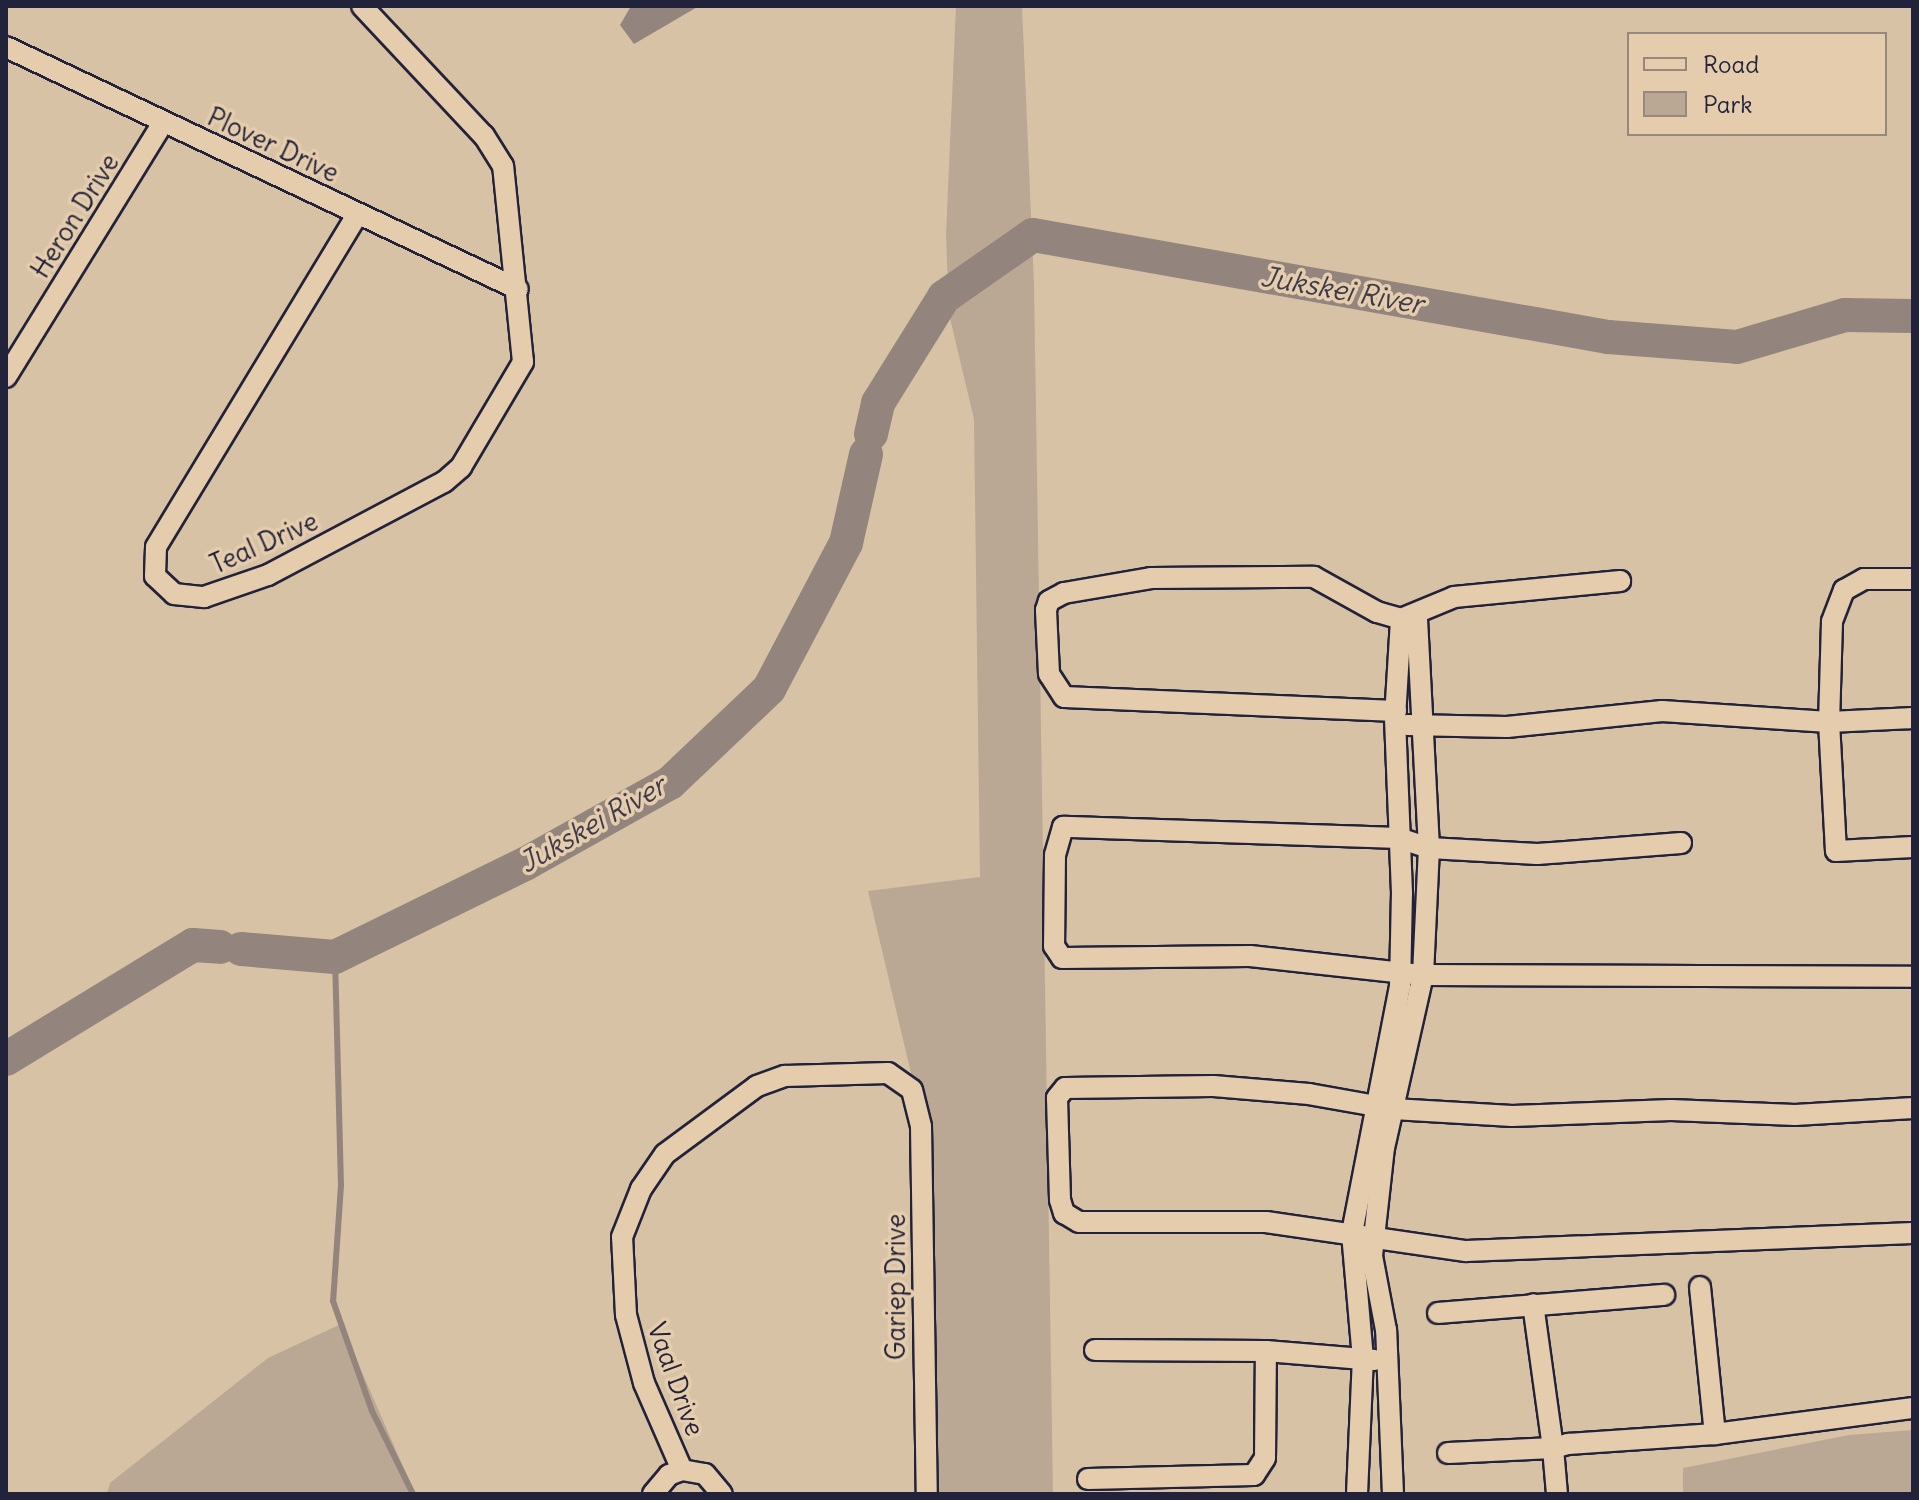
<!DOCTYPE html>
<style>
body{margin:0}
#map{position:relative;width:1919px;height:1500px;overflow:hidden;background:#d8c2a5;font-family:Delius,sans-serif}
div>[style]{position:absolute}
.green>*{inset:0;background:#baa794}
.water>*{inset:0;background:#93857d}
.stream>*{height:6px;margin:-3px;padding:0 3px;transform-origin:3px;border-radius:3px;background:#93857d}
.river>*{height:34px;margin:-17px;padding:0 17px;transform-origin:17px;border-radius:17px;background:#93857d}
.roads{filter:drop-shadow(2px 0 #22223b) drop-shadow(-2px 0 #22223b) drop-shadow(0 2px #22223b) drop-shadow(0 -2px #22223b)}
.minor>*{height:20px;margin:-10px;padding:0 10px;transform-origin:10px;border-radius:10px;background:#e4ccac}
span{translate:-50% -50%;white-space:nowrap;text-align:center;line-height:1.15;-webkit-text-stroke:7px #e4ccac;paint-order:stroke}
.street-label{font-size:26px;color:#22223b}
.water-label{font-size:28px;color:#3e3b4c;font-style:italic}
.frame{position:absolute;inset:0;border:8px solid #22223b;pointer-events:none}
.legend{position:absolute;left:1627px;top:32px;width:260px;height:104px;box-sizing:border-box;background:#e4ccac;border:2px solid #96887f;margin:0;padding:10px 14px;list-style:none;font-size:24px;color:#22223b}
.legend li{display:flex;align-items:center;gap:16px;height:40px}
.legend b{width:40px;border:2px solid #96887f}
</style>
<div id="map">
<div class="green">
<div style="clip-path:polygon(956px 6px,1022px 6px,1034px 284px,1053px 1494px,923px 1494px,918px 1103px,868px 891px,980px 877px,974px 419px,949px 314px,946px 235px)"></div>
<div style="clip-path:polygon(341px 1324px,415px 1494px,107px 1494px,110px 1483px,268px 1358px)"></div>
<div style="clip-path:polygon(1913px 1430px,1913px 1494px,1683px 1494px,1683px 1468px,1849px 1435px)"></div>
</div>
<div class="water">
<div style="clip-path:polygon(631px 6px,699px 6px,634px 44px,620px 25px)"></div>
</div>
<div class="stream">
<div style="left:335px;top:957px;width:228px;rotate:88.5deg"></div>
<div style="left:341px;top:1185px;width:116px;rotate:93.9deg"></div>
<div style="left:333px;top:1301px;width:117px;rotate:70.5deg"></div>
<div style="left:372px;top:1411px;width:93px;rotate:63.7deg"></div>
</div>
<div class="river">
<div style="left:871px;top:434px;width:32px;rotate:-77deg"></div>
<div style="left:878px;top:403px;width:125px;rotate:-58.1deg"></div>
<div style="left:944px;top:297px;width:108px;rotate:-34.9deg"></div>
<div style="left:1033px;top:235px;width:584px;rotate:10.06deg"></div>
<div style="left:1608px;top:337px;width:129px;rotate:4.4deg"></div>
<div style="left:1737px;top:347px;width:113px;rotate:-16.5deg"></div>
<div style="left:1845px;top:315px;width:68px;rotate:0.8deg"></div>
<div style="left:241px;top:949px;width:94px;rotate:4.9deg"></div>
<div style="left:335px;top:957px;width:212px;rotate:-26.1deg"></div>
<div style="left:525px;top:864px;width:166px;rotate:-29.2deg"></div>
<div style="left:670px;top:783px;width:137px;rotate:-43.5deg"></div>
<div style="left:769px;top:689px;width:165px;rotate:-62.2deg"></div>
<div style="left:846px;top:543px;width:91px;rotate:-77.3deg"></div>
<div style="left:6px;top:1059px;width:219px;rotate:-31.4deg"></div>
<div style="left:193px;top:945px;width:27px;rotate:4deg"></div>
</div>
<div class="roads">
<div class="minor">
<div style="left:6px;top:47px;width:566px;rotate:25.3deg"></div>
<div style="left:357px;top:215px;width:388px;rotate:121.2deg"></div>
<div style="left:156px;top:547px;width:29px;rotate:92deg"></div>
<div style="left:155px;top:576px;width:26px;rotate:43deg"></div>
<div style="left:174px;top:594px;width:30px;rotate:6deg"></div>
<div style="left:204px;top:597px;width:68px;rotate:-19deg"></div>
<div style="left:268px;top:575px;width:199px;rotate:-27.9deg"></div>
<div style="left:444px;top:482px;width:23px;rotate:-41deg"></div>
<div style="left:461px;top:467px;width:122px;rotate:-59.4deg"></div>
<div style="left:523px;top:362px;width:197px;rotate:-95.8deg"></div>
<div style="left:503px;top:166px;width:36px;rotate:-122deg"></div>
<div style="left:484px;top:136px;width:178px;rotate:-133.2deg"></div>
<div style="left:6px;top:377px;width:299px;rotate:-58.3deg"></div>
<div style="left:1913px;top:579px;width:49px;rotate:180deg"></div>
<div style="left:1864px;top:579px;width:23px;rotate:151deg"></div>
<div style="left:1844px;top:590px;width:34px;rotate:111deg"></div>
<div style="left:1832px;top:622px;width:100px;rotate:91.7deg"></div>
<div style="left:1829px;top:722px;width:129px;rotate:86.9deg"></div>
<div style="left:1836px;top:851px;width:77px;rotate:-3deg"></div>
<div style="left:1396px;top:711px;width:332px;rotate:-177.6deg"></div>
<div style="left:1064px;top:697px;width:27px;rotate:-123deg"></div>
<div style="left:1049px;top:674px;width:64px;rotate:-92.7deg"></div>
<div style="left:1046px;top:610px;width:9px;rotate:-72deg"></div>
<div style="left:1049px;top:601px;width:17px;rotate:-28deg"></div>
<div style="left:1064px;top:593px;width:88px;rotate:-9.8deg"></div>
<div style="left:1151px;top:578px;width:163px;rotate:-0.4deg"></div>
<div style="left:1314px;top:577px;width:72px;rotate:29.1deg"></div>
<div style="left:1377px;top:612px;width:25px;rotate:16deg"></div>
<div style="left:1401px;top:619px;width:57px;rotate:-22.5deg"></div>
<div style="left:1454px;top:597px;width:167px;rotate:-5.5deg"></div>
<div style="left:1407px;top:725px;width:100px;rotate:1.1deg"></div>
<div style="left:1507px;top:727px;width:156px;rotate:-5.9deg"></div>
<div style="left:1662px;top:711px;width:167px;rotate:3.8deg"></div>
<div style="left:1829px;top:722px;width:84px;rotate:-2.7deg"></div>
<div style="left:1681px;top:843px;width:144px;rotate:175.6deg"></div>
<div style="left:1537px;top:854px;width:108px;rotate:-176.8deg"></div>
<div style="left:1429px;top:848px;width:32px;rotate:-162deg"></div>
<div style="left:1399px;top:838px;width:336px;rotate:-178.1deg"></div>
<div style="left:1063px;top:827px;width:29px;rotate:106deg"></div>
<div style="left:1055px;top:855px;width:91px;rotate:90.6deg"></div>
<div style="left:1054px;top:946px;width:14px;rotate:56deg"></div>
<div style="left:1062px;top:958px;width:188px;rotate:-0.6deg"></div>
<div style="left:1250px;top:956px;width:174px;rotate:6.3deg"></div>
<div style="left:1423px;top:975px;width:490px;rotate:0.2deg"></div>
<div style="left:1913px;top:1108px;width:118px;rotate:176.6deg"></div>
<div style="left:1795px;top:1115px;width:124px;rotate:-177.7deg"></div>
<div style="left:1671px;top:1110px;width:159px;rotate:177.8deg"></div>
<div style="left:1512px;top:1116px;width:119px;rotate:-176.6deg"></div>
<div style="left:1393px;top:1109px;width:85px;rotate:-169.9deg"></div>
<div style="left:1309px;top:1094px;width:96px;rotate:-175.2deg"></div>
<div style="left:1213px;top:1086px;width:148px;rotate:179.2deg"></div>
<div style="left:1065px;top:1088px;width:13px;rotate:129deg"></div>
<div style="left:1057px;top:1098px;width:102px;rotate:88.3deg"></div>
<div style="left:1060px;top:1200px;width:14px;rotate:73deg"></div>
<div style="left:1064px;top:1213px;width:17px;rotate:31deg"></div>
<div style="left:1079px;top:1222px;width:187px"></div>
<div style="left:1266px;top:1222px;width:202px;rotate:8.3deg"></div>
<div style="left:1466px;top:1251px;width:447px;rotate:-2.3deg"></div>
<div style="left:1700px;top:1287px;width:148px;rotate:84.2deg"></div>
<div style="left:1438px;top:1313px;width:227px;rotate:-4.6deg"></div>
<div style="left:1095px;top:1350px;width:171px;rotate:0.3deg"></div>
<div style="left:1266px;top:1351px;width:109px;rotate:4.7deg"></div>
<div style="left:1448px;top:1453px;width:105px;rotate:-2.7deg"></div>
<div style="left:1553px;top:1448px;width:145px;rotate:-97.9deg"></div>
<div style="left:682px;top:1470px;width:95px;rotate:-113.6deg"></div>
<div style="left:644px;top:1383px;width:70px;rotate:-104.8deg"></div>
<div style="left:626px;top:1315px;width:78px;rotate:-92.9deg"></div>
<div style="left:622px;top:1237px;width:52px;rotate:-68.4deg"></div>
<div style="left:641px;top:1189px;width:42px;rotate:-55.6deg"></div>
<div style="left:665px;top:1154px;width:114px;rotate:-36.5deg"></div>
<div style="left:757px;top:1086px;width:30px;rotate:-20deg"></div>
<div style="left:785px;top:1076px;width:103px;rotate:-1.7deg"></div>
<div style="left:888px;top:1073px;width:29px;rotate:35deg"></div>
<div style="left:912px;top:1090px;width:38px;rotate:76deg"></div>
<div style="left:921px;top:1127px;width:367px;rotate:89.1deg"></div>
<div style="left:1088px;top:1479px;width:166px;rotate:-1.4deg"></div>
<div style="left:1254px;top:1475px;width:20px;rotate:-57deg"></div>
<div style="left:1265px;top:1458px;width:107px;rotate:-89.5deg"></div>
<div style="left:653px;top:1494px;width:25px;rotate:-50deg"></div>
<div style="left:669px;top:1475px;width:14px;rotate:-21deg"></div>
<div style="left:682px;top:1470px;width:23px;rotate:10deg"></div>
<div style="left:705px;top:1474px;width:26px;rotate:50deg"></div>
<div style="left:1357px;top:1494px;width:135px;rotate:-87.5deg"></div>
<div style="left:1363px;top:1359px;width:126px;rotate:-95deg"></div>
<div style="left:1352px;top:1233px;width:251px;rotate:-79deg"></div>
<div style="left:1400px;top:987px;width:94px;rotate:-88.8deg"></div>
<div style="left:1402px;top:893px;width:175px;rotate:-92.3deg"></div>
<div style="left:1395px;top:718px;width:99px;rotate:-86.5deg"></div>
<div style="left:1393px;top:1494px;width:164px;rotate:-92.4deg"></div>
<div style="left:1386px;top:1330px;width:75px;rotate:-100.7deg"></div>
<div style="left:1372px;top:1256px;width:109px;rotate:-83.7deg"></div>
<div style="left:1384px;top:1148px;width:177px;rotate:-77.3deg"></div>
<div style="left:1423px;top:975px;width:127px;rotate:-87.3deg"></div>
<div style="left:1429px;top:848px;width:232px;rotate:-93deg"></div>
<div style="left:1557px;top:1494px;width:46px;rotate:-95deg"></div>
<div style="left:1553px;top:1448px;width:16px;rotate:-15deg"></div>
<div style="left:1568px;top:1444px;width:147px;rotate:-3.9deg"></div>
<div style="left:1715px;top:1434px;width:200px;rotate:-7.5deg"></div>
</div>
</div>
<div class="street-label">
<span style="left:273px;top:145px;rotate:25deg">Plover Drive</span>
<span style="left:75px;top:216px;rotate:-58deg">Heron Drive</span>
<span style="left:264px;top:543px;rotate:-24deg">Teal Drive</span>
<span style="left:896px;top:1287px;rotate:-90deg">Gariep Drive</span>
<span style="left:676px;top:1379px;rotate:70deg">Vaal Drive</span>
</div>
<div class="water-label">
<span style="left:1342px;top:290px;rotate:10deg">Jukskei River</span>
<span style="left:592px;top:824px;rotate:-30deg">Jukskei River</span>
</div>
<div class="frame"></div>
<ul class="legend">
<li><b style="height:10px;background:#e4ccac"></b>Road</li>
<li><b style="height:22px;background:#baa794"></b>Park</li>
</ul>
</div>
